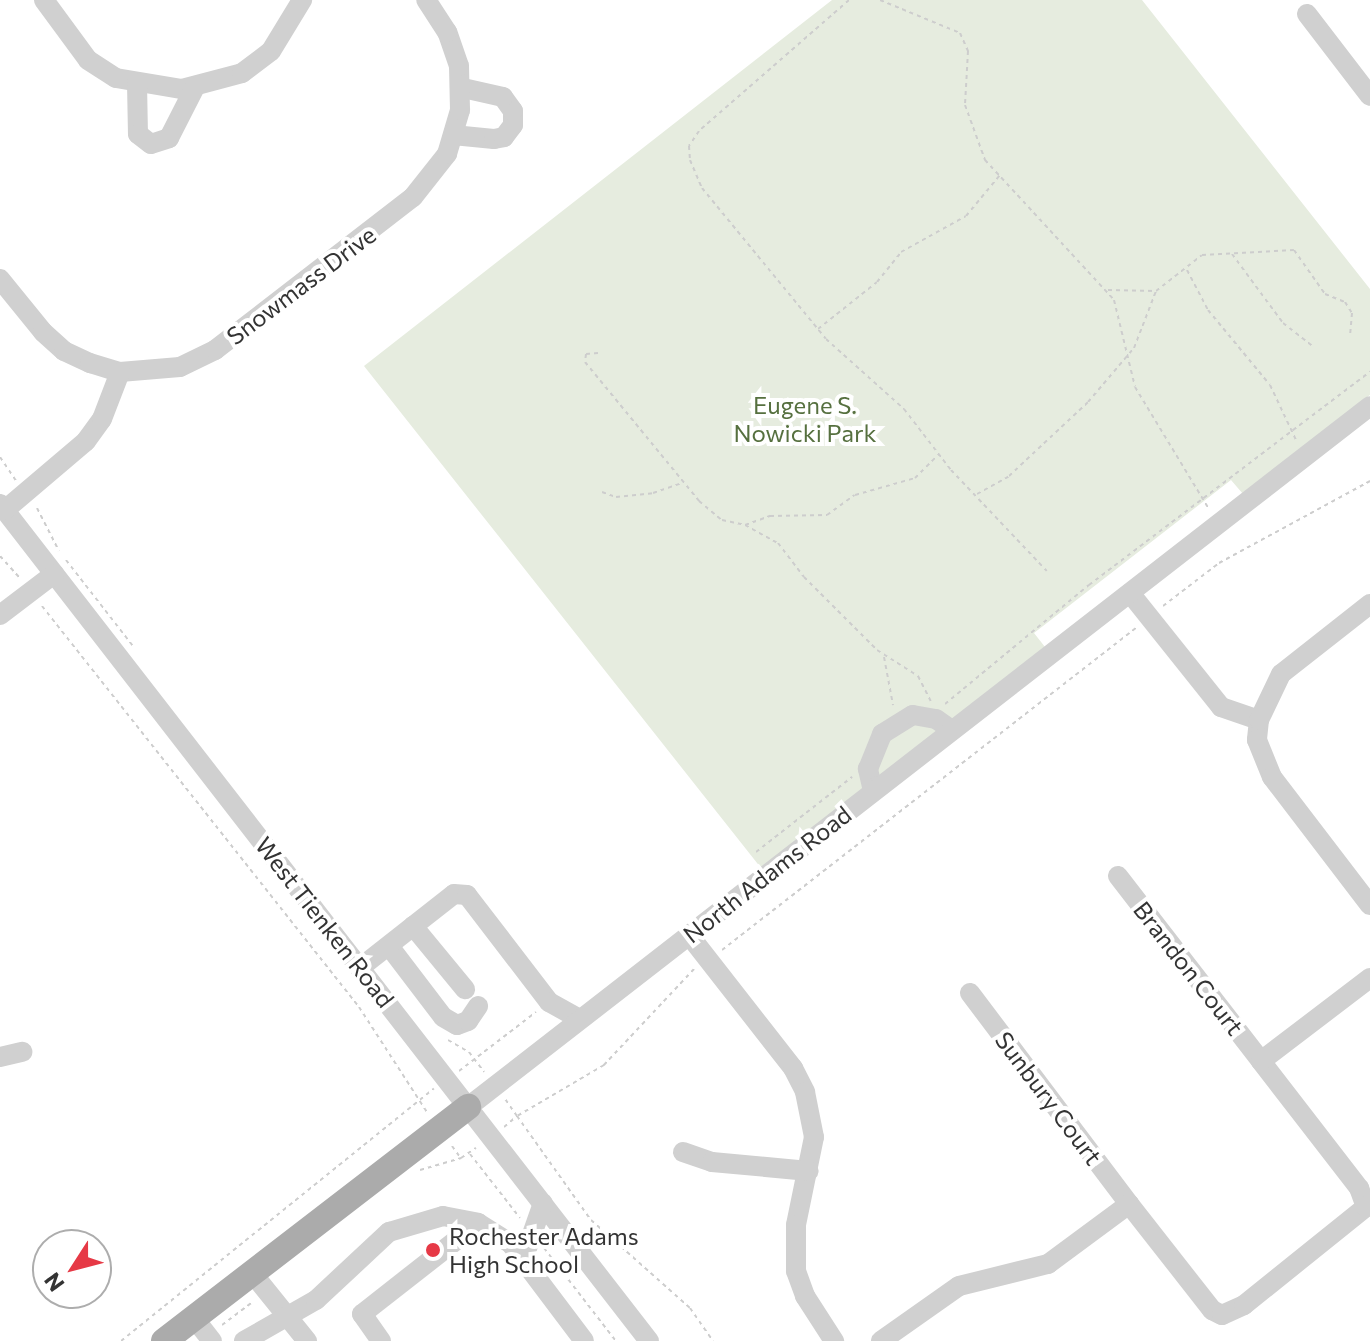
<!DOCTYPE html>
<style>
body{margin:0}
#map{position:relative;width:1370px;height:1341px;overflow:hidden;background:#fff;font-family:Commissioner,sans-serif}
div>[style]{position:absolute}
.green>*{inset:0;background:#e6ecdf}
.path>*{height:2px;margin-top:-1px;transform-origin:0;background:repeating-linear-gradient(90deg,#cdcdcd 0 4px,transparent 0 8px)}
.minor>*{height:20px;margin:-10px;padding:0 10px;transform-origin:10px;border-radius:10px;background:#d0d0d0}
.major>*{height:26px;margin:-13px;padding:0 13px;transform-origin:13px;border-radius:13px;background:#ababab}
.dots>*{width:22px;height:22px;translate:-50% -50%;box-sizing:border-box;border:4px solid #fff;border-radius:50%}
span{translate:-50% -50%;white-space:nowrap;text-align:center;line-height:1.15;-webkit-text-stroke:8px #fff;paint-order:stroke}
.street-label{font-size:24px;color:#333}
.park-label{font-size:24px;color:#56703f}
.poi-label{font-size:24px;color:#333}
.left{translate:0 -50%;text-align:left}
.north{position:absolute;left:32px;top:1229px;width:80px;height:80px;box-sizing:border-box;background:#fff;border:2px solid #adadad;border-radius:50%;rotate:234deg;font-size:22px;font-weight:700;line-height:32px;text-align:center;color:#333}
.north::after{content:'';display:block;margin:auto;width:28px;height:36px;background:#e63946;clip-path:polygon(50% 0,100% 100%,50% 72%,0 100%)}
</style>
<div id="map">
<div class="green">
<div style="clip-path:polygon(832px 0,1142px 0,1370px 289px,1370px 395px,1243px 494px,1231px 480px,1034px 633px,1045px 647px,761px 868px,364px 366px)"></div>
</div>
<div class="path">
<div style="left:849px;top:0;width:199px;rotate:138.9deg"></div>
<div style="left:699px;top:131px;width:18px;rotate:124deg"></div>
<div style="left:689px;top:146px;width:14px;rotate:86deg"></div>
<div style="left:690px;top:160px;width:30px;rotate:67deg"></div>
<div style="left:702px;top:188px;width:195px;rotate:50.6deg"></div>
<div style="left:826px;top:339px;width:105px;rotate:41.9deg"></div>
<div style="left:904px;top:409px;width:77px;rotate:52.4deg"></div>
<div style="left:951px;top:470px;width:139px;rotate:46.5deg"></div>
<div style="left:880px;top:0;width:87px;rotate:22.4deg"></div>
<div style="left:960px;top:33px;width:20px;rotate:66deg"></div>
<div style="left:968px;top:51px;width:54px;rotate:93.2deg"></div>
<div style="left:965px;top:105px;width:59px;rotate:70deg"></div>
<div style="left:985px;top:160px;width:190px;rotate:47.3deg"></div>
<div style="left:1114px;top:300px;width:89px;rotate:76.4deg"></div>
<div style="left:1135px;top:387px;width:143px;rotate:58.8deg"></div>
<div style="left:1232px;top:254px;width:86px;rotate:53.5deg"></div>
<div style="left:1283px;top:323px;width:37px;rotate:38deg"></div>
<div style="left:1187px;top:270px;width:45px;rotate:62.3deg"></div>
<div style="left:1208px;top:310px;width:97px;rotate:50.4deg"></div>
<div style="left:1270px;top:385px;width:61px;rotate:64.7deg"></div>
<div style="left:1108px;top:290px;width:48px;rotate:1.2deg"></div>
<div style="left:818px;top:329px;width:75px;rotate:-38.5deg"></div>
<div style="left:877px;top:282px;width:38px;rotate:-51deg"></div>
<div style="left:901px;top:252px;width:74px;rotate:-29deg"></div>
<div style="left:966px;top:216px;width:53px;rotate:-50.3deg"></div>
<div style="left:598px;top:353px;width:12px;rotate:175deg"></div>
<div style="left:586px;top:354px;width:8px;rotate:97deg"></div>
<div style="left:585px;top:362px;width:180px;rotate:50.6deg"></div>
<div style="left:699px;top:501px;width:30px;rotate:40deg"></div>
<div style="left:722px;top:520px;width:24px;rotate:12deg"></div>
<div style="left:745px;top:525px;width:38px;rotate:29deg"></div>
<div style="left:778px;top:543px;width:43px;rotate:52.6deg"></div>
<div style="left:804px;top:577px;width:103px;rotate:45deg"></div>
<div style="left:877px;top:650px;width:49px;rotate:32.4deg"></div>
<div style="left:918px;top:676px;width:28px;rotate:63deg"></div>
<div style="left:0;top:457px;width:29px;rotate:56deg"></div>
<div style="left:602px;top:492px;width:15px;rotate:20deg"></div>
<div style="left:616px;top:497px;width:37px;rotate:-6deg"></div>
<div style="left:653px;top:493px;width:31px;rotate:-19deg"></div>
<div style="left:977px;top:494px;width:37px;rotate:-29deg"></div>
<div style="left:1009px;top:476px;width:108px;rotate:-43.1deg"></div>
<div style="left:1088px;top:402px;width:71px;rotate:-49.6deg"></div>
<div style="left:1134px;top:348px;width:61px;rotate:-68.9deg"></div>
<div style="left:1156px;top:291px;width:58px;rotate:-38deg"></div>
<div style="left:1202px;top:255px;width:92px;rotate:-3.1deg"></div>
<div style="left:1294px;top:250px;width:54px;rotate:54.8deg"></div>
<div style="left:1325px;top:294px;width:22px;rotate:22deg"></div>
<div style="left:1345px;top:302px;width:13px;rotate:58deg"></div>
<div style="left:1352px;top:313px;width:22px;rotate:95deg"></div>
<div style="left:37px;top:508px;width:48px;rotate:62.9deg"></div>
<div style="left:745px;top:525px;width:27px;rotate:-20deg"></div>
<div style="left:770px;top:516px;width:57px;rotate:-1deg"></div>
<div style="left:827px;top:515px;width:34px;rotate:-36deg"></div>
<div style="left:855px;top:495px;width:62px;rotate:-15.8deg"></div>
<div style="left:915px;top:478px;width:33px;rotate:-45deg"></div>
<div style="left:0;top:556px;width:31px;rotate:48deg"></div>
<div style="left:66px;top:560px;width:109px;rotate:52.1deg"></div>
<div style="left:42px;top:606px;width:511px;rotate:51.67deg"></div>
<div style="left:359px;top:1007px;width:125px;rotate:57.1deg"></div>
<div style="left:1163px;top:606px;width:71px;rotate:-37.5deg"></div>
<div style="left:1219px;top:563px;width:172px;rotate:-28.5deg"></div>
<div style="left:884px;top:657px;width:49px;rotate:79.4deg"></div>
<div style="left:945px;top:704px;width:187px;rotate:-39.6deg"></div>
<div style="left:1089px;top:585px;width:353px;rotate:-37.2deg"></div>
<div style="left:756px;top:852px;width:122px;rotate:-38deg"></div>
<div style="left:722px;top:950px;width:526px;rotate:-37.89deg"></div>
<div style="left:694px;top:969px;width:132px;rotate:133.2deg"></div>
<div style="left:604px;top:1065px;width:101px;rotate:149.6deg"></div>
<div style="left:517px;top:1116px;width:128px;rotate:54.6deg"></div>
<div style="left:591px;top:1220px;width:132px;rotate:41.6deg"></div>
<div style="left:690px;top:1308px;width:40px;rotate:55.1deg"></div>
<div style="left:448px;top:1040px;width:24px;rotate:30deg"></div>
<div style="left:469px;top:1052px;width:25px;rotate:53deg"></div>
<div style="left:459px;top:1071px;width:97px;rotate:-37.5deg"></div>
<div style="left:504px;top:1127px;width:17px;rotate:-40deg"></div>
<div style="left:517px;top:1116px;width:21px;rotate:-125deg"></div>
<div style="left:452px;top:1146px;width:14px;rotate:54deg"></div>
<div style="left:470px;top:1154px;width:81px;rotate:52deg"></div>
<div style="left:420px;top:1170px;width:43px;rotate:-16.3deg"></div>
<div style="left:461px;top:1158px;width:18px;rotate:-34deg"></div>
<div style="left:544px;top:1248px;width:118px;rotate:52.3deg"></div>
<div style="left:222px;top:1325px;width:38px;rotate:-37deg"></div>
<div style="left:121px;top:1341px;width:402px;rotate:-38.9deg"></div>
</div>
<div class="minor">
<div style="left:44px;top:0;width:74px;rotate:53.7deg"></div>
<div style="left:88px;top:60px;width:33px;rotate:33deg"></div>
<div style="left:116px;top:78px;width:67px;rotate:9.5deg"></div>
<div style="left:182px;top:89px;width:62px;rotate:-14.9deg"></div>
<div style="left:242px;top:73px;width:36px;rotate:-37deg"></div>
<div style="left:271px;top:51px;width:60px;rotate:-58.7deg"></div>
<div style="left:1307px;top:14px;width:103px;rotate:52.5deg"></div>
<div style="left:137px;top:83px;width:51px;rotate:88.9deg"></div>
<div style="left:138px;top:134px;width:16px;rotate:38deg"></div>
<div style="left:151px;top:144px;width:19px;rotate:-18deg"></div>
<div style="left:169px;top:138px;width:57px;rotate:-63deg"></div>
<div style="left:453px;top:135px;width:41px;rotate:5.6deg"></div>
<div style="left:494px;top:139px;width:10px;rotate:-11deg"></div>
<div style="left:504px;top:137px;width:15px;rotate:-53deg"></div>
<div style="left:513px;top:125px;width:14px;rotate:-90deg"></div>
<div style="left:513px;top:111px;width:17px;rotate:-126deg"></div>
<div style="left:503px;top:97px;width:41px;rotate:-167.3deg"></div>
<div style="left:0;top:279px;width:68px;rotate:50.9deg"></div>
<div style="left:43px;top:332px;width:28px;rotate:42deg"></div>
<div style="left:64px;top:351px;width:29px;rotate:25deg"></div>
<div style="left:90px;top:363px;width:31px;rotate:17deg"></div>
<div style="left:120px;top:372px;width:60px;rotate:-4.8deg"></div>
<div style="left:180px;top:367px;width:39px;rotate:-26deg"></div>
<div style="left:215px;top:350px;width:250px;rotate:-37.7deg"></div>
<div style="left:413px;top:197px;width:55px;rotate:-51.7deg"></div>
<div style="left:447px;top:154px;width:46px;rotate:-73.5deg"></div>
<div style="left:460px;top:110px;width:44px;rotate:-91.3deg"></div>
<div style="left:459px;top:66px;width:36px;rotate:-109deg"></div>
<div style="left:447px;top:32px;width:38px;rotate:-123deg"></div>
<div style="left:0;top:504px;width:1059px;rotate:52.21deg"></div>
<div style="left:5px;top:510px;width:106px;rotate:-40.4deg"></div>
<div style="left:86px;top:441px;width:27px;rotate:-54deg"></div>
<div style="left:102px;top:419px;width:50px;rotate:-69deg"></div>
<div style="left:1130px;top:593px;width:146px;rotate:51.4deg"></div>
<div style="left:1221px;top:707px;width:40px;rotate:18.9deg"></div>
<div style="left:1259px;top:720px;width:20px;rotate:96deg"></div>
<div style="left:1257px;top:740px;width:40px;rotate:68deg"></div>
<div style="left:1272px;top:777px;width:161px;rotate:52.6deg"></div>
<div style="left:0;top:615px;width:68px;rotate:-37.2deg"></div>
<div style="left:1259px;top:720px;width:51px;rotate:-64.4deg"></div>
<div style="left:1281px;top:674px;width:113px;rotate:-38.2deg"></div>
<div style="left:873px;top:791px;width:23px;rotate:-103deg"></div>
<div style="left:868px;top:769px;width:38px;rotate:-68deg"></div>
<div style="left:882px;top:734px;width:36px;rotate:-32deg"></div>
<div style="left:913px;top:715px;width:23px;rotate:10deg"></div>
<div style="left:936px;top:719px;width:19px;rotate:35deg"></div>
<div style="left:1118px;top:876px;width:234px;rotate:52.3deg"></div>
<div style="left:413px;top:926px;width:82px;rotate:50.5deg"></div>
<div style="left:689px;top:935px;width:169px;rotate:52deg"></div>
<div style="left:793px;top:1068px;width:27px;rotate:63deg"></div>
<div style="left:805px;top:1092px;width:46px;rotate:78.7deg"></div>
<div style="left:814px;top:1137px;width:90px;rotate:101.6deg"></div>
<div style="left:796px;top:1225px;width:46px;rotate:90deg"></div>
<div style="left:796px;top:1271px;width:27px;rotate:70deg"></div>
<div style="left:805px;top:1296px;width:54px;rotate:57.2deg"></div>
<div style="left:389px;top:946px;width:89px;rotate:52.7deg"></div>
<div style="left:443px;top:1017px;width:16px;rotate:30deg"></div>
<div style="left:457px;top:1025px;width:12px;rotate:-20deg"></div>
<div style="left:468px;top:1021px;width:18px;rotate:-56deg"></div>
<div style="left:361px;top:967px;width:118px;rotate:-38.1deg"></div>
<div style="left:454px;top:894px;width:13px;rotate:4deg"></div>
<div style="left:467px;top:895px;width:135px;rotate:52.5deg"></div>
<div style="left:549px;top:1002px;width:35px;rotate:29deg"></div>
<div style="left:970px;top:993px;width:264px;rotate:53deg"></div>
<div style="left:0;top:1057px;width:23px;rotate:-13deg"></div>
<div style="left:468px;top:1107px;width:1142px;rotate:-37.85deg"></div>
<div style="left:683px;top:1152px;width:31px;rotate:19deg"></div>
<div style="left:712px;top:1162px;width:97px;rotate:5.3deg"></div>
<div style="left:524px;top:1257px;width:57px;rotate:-70.6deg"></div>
<div style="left:253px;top:1274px;width:86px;rotate:51.1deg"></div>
<div style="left:194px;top:1318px;width:29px;rotate:52deg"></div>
<div style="left:244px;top:1341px;width:83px;rotate:-29.7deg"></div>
<div style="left:316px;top:1300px;width:100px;rotate:-43deg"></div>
<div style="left:389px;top:1232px;width:56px;rotate:-16.5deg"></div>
<div style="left:443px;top:1216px;width:36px;rotate:11deg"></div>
<div style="left:478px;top:1223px;width:39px;rotate:32deg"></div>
<div style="left:511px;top:1244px;width:121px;rotate:53deg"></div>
<div style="left:381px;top:1341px;width:33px;rotate:-125deg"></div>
<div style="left:362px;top:1314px;width:147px;rotate:-38.1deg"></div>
<div style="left:881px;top:1341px;width:95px;rotate:-35.2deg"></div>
<div style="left:959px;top:1286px;width:92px;rotate:-13.9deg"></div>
<div style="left:1048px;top:1264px;width:101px;rotate:-36.5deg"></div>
<div style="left:1129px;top:1204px;width:135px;rotate:51.9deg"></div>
<div style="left:1212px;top:1310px;width:11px;rotate:27deg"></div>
<div style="left:1222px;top:1315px;width:24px;rotate:-24deg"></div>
<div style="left:1244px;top:1305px;width:156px;rotate:-38.8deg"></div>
<div style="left:1366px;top:1207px;width:20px;rotate:-110deg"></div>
<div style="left:1359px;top:1188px;width:160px;rotate:-127.7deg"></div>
<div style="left:1261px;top:1061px;width:137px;rotate:-37.3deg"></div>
</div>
<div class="major">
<div style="left:164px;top:1341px;width:384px;rotate:-37.6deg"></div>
</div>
<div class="dots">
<div style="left:433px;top:1250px;background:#e63946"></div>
</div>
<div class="street-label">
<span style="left:301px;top:285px;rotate:-37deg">Snowmass Drive</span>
<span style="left:767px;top:874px;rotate:-38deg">North Adams Road</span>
<span style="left:325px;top:922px;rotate:52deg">West Tienken Road</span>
<span style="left:1189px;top:968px;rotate:52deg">Brandon Court</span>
<span style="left:1049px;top:1098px;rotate:53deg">Sunbury Court</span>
</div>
<div class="park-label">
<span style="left:805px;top:419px">Eugene S.<br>Nowicki Park</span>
</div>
<div class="poi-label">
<span class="left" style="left:449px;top:1250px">Rochester Adams<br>High School</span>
</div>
<div class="north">N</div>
</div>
